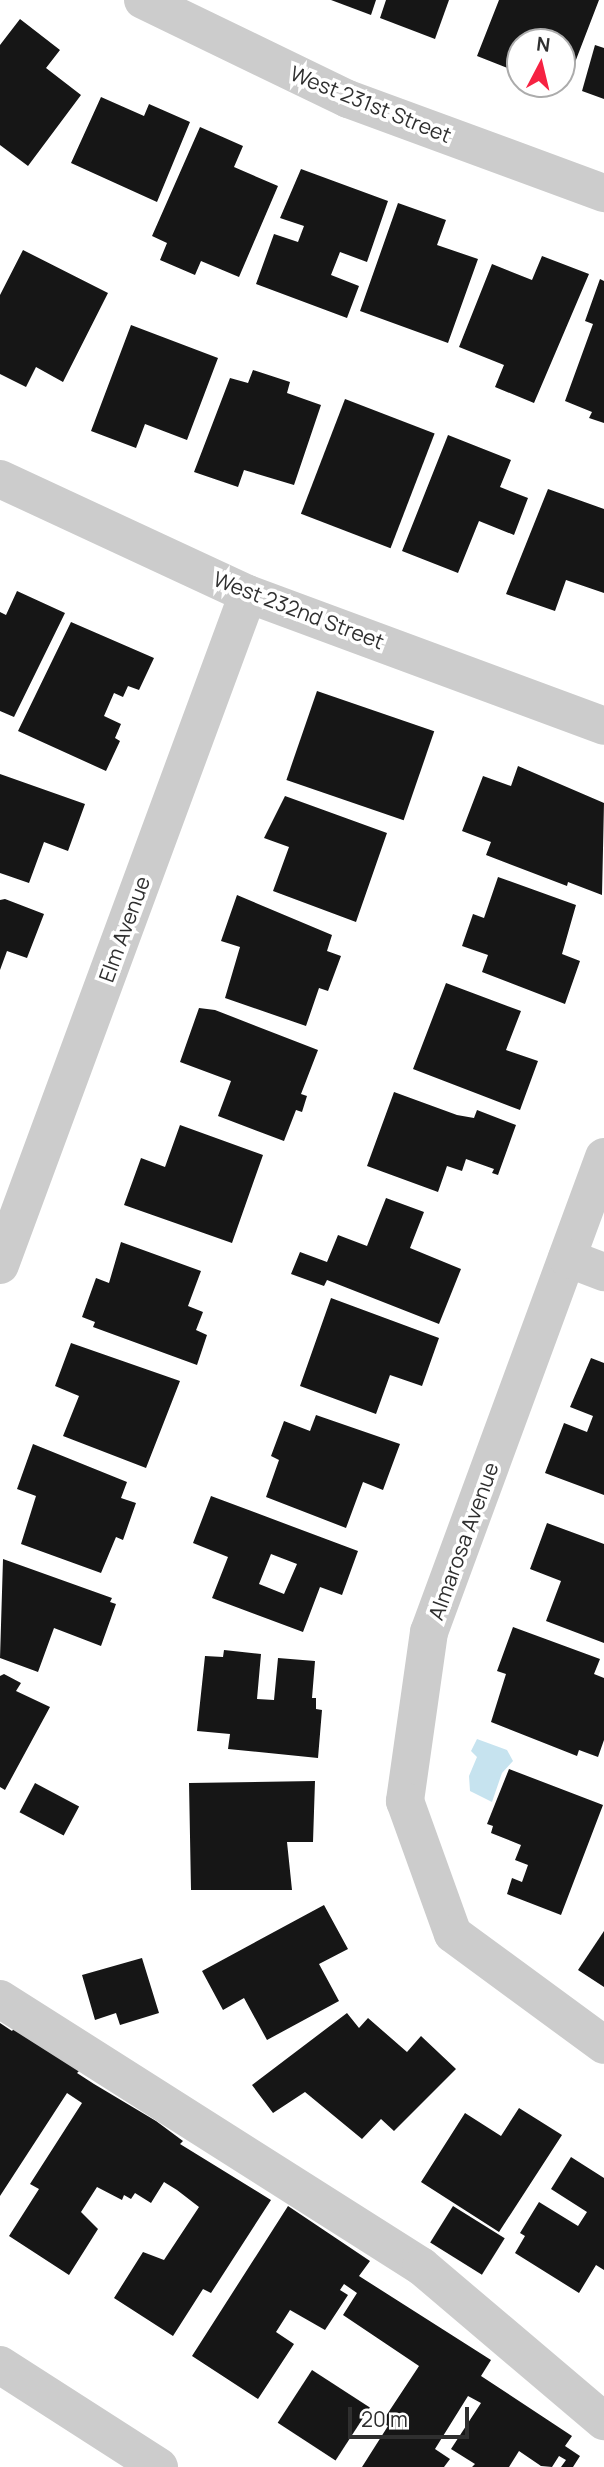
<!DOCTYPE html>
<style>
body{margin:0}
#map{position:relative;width:604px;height:2467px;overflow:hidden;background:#fff;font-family:Manrope,sans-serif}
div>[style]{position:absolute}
.water>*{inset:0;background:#c6e3ef}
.building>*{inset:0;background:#161616;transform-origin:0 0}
.minor>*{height:38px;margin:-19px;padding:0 19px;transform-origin:19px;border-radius:19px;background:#ccc}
span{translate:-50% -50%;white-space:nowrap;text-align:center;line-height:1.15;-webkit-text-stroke:7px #fff;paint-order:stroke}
.street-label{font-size:21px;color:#2f2f2f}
.north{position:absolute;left:506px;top:28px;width:70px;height:70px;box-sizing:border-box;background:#fff;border:2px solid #acacac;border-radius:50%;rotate:7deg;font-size:19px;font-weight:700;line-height:28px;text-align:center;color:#2f2f2f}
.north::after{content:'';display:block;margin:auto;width:24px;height:32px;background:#f62242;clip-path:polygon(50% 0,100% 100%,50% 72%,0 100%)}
.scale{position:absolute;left:348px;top:2407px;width:121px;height:32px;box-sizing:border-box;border:4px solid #2f2f2f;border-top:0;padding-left:9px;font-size:21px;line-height:24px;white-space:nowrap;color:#2f2f2f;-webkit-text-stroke:5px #fff;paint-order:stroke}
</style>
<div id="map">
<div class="water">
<div style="clip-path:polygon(477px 1739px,507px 1750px,513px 1761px,502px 1773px,492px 1802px,470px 1791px,469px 1776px,477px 1757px,471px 1751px)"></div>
</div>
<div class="building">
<div style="clip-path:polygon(331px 0,376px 0,371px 15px)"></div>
<div style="clip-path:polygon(386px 0,449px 0,435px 39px,380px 18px)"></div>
<div style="clip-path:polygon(499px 0,599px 0,574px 65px,562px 61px,562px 42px,520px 42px,520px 73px,477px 56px)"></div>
<div style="clip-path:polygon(20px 19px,60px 50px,46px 68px,81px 95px,28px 166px,0 145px,0 45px)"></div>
<div style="clip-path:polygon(595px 45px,604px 48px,604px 99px,582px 91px)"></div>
<div style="clip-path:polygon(101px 97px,144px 116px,149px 104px,190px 122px,157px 202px,71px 163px)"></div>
<div style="clip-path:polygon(200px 127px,243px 146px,234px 167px,278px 186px,239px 277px,201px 261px,195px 275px,160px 260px,167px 243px,152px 236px)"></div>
<div style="clip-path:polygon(301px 169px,388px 201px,367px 262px,340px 252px,331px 275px,359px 286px,347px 318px,256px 284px,274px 234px,298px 242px,304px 226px,280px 218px)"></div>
<div style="clip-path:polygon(398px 203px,446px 220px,437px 245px,478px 259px,448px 343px,360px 311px)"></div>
<div style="clip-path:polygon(23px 250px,108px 293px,63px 382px,36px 367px,26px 387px,0 374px,0 295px)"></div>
<div style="clip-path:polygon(542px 256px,589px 274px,534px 403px,495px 387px,504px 365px,459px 347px,492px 264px,532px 280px)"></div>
<div style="clip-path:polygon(600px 279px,604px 281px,604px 423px,589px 418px,592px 412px,565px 401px,593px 324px,585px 321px)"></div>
<div style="clip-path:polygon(131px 325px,218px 358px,187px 440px,145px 424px,136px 448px,91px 431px)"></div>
<div style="clip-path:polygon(253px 370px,290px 382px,287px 393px,321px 405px,294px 485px,244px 470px,238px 487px,194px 472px,230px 378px,248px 383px)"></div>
<div style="left:345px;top:399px;width:96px;height:123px;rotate:21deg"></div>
<div style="clip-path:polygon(448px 435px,511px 460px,500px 487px,528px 498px,514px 535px,479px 521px,458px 573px,402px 551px)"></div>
<div style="clip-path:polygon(548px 489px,604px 509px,604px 593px,566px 580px,555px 611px,506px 594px)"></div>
<div style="clip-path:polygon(17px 591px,65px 613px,14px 717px,0 711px,0 612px,6px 615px)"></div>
<div style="clip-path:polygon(71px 622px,154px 658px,139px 690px,128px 686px,123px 697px,114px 693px,104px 716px,121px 724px,115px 738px,120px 741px,106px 771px,18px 731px)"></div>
<div style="left:317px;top:691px;width:124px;height:94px;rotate:19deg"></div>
<div style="clip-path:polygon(518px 766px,604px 803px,602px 895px,568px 882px,567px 886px,486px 855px,491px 842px,462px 831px,483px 776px,511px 786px)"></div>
<div style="clip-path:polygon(0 774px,85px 804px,68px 851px,44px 842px,29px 883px,0 873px)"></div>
<div style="clip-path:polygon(285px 796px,387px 833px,356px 922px,273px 891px,289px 847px,264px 838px)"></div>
<div style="clip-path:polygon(498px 877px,576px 905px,562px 954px,580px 961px,565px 1004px,482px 972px,488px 955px,462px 946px,473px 914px,484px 918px)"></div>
<div style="clip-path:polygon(237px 895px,332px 935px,327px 951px,341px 956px,328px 991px,319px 988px,306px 1026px,225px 998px,240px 947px,221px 941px)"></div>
<div style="clip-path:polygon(5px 899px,44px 914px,27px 958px,7px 951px,0 970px,0 900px)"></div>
<div style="clip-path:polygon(446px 983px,521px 1011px,506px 1050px,538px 1061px,520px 1110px,413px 1069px)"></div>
<div style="clip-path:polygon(199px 1008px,215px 1010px,318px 1050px,301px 1094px,307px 1096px,302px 1112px,296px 1110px,284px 1141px,218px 1116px,231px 1081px,180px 1062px)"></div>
<div style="clip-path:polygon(394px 1092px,457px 1115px,474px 1118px,477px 1110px,516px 1125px,498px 1175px,492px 1173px,494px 1169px,466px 1159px,462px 1171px,447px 1166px,438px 1192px,367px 1166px)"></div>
<div style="clip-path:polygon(180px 1125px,263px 1155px,232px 1243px,124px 1205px,141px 1158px,165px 1167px)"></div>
<div style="clip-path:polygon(386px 1198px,424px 1212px,410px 1248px,461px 1269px,439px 1324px,327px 1280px,324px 1286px,291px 1274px,300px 1252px,327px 1262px,338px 1235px,367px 1246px)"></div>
<div style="clip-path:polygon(121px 1242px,201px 1271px,188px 1306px,203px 1312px,196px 1330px,207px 1335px,197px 1365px,93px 1327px,95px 1322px,82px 1317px,96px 1278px,109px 1283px)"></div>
<div style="clip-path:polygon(331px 1298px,439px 1338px,422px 1386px,390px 1375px,376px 1414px,300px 1386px)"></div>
<div style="clip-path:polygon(71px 1343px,180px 1381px,146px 1468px,63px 1436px,79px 1396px,55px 1386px)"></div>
<div style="clip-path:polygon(591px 1358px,604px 1363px,604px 1495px,545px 1473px,564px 1423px,587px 1432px,593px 1416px,570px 1407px)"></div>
<div style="clip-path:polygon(316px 1415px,400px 1444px,383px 1490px,363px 1482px,346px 1528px,266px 1497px,279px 1460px,271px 1456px,284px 1421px,310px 1431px)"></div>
<div style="clip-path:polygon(33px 1444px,127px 1482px,121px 1498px,136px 1503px,123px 1540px,116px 1537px,101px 1573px,21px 1544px,36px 1496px,17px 1489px)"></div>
<div style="clip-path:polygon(evenodd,211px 1496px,358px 1551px,342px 1595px,320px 1587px,303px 1632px,212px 1598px,228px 1557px,193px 1543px,211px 1496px,271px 1554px,297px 1564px,284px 1594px,259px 1584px,271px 1554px)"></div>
<div style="clip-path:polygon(547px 1523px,604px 1544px,604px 1643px,546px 1621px,561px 1581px,530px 1569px)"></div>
<div style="clip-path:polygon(3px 1559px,112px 1598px,110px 1602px,116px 1604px,101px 1646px,54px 1628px,38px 1672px,0 1658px)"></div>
<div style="clip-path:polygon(513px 1627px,600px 1659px,594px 1674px,604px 1678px,604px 1740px,598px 1757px,579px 1750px,577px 1756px,491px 1722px,506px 1674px,497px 1671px)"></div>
<div style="clip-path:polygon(224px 1650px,261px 1654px,257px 1699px,274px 1700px,278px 1658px,315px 1661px,312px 1698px,316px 1698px,316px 1709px,322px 1710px,318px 1758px,228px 1749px,230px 1734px,197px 1731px,205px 1656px,223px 1657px)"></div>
<div style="clip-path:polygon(4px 1674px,21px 1683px,16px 1691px,50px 1707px,5px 1790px,0 1787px,0 1676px)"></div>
<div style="clip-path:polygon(509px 1769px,603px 1805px,561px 1915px,507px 1894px,512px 1878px,522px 1882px,528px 1865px,515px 1860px,521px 1845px,491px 1833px,493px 1826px,487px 1824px)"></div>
<div style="clip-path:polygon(315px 1781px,313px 1842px,287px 1842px,292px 1890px,191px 1890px,189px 1783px)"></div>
<div style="left:35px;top:1783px;width:50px;height:33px;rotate:28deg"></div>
<div style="clip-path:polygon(324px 1905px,348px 1949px,319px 1964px,339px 2001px,267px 2040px,244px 1998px,223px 2010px,202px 1971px)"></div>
<div style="clip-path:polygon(604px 1931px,604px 1987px,578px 1970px)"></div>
<div style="clip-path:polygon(142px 1958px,159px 2013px,120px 2025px,116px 2013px,95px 2020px,82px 1975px)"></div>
<div style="clip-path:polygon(347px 2013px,359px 2028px,368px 2018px,407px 2052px,421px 2036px,456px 2069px,394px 2131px,381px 2119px,362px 2139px,305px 2092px,273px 2113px,252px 2085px)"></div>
<div style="clip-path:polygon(0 2023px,12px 2031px,15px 2027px,80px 2070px,77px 2073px,94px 2084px,156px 2121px,183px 2141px,180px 2144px,271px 2200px,211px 2293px,203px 2289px,173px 2336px,114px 2298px,143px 2252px,164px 2260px,199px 2207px,177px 2190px,164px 2182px,151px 2203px,135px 2193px,131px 2199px,124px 2195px,122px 2200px,97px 2187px,81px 2212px,98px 2229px,69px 2275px,9px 2236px,39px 2189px,30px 2184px,82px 2103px,67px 2093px,0 2196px)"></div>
<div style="clip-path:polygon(519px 2108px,562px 2135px,499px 2232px,421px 2182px,465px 2113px,501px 2136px)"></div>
<div style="clip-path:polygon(571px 2157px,604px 2178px,604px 2270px,596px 2265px,579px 2293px,515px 2253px,525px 2236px,520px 2233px,539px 2202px,578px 2226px,587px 2212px,551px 2189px)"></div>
<div style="clip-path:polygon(288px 2206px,370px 2261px,359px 2276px,491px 2360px,481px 2376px,572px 2436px,565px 2446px,580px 2456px,573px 2467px,561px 2467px,566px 2460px,559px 2456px,552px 2467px,541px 2466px,519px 2451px,509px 2467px,472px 2467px,475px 2464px,451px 2449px,481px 2403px,468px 2396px,435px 2449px,450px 2459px,444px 2467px,362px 2467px,388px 2426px,382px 2422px,419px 2366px,343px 2315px,357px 2293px,344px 2284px,340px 2290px,348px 2295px,325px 2330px,290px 2310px,276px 2332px,294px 2344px,258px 2399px,192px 2356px)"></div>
<div style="left:453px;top:2206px;width:61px;height:43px;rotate:32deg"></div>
<div style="left:312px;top:2370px;width:69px;height:63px;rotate:33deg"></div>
</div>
<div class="minor">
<div style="left:143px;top:0;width:228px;rotate:25.8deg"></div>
<div style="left:348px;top:99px;width:273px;rotate:20.2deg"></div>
<div style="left:0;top:479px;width:273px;rotate:24.9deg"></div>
<div style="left:248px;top:594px;width:380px;rotate:20.3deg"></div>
<div style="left:604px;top:1157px;width:506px;rotate:110.22deg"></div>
<div style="left:429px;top:1632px;width:171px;rotate:98.1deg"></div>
<div style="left:405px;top:1801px;width:141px;rotate:70.2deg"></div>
<div style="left:453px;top:1934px;width:187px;rotate:36.3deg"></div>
<div style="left:567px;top:1258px;width:40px;rotate:21deg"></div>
<div style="left:0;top:1265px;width:715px;rotate:-69.72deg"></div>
<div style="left:0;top:1999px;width:499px;rotate:32.4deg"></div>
<div style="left:421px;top:2266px;width:240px;rotate:40.3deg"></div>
<div style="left:0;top:2365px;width:189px;rotate:32.7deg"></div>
</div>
<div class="street-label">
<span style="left:371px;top:104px;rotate:22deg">West 231st Street</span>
<span style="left:299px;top:610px;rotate:21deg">West 232nd Street</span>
<span style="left:124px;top:929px;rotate:-70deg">Elm Avenue</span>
<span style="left:463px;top:1541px;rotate:-70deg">Almarosa Avenue</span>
</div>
<div class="north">N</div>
<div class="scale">20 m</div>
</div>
